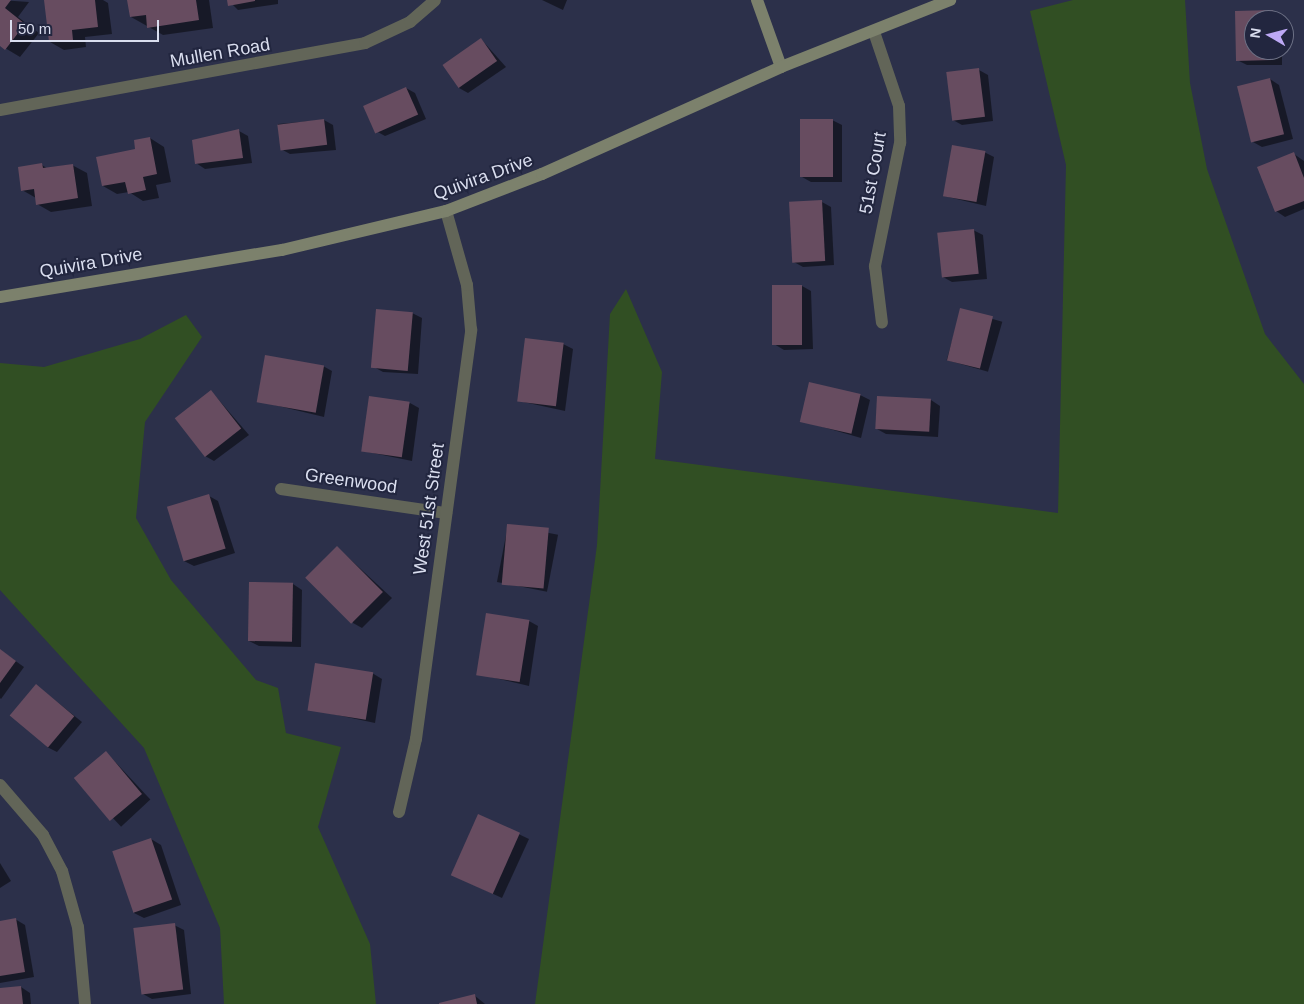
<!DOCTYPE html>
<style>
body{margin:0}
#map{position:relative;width:1304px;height:1004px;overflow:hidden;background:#2c304a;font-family:Arial,sans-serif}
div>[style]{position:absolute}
.green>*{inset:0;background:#314f23}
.shadow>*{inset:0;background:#0007;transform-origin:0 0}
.building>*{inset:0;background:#674c60;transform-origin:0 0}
.street>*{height:12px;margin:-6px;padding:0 6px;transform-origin:6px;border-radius:6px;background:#626558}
.secondary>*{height:12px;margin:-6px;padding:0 6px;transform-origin:6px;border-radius:6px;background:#7c816c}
span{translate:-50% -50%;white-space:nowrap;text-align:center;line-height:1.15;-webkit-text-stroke:4px #22263f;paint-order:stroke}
.street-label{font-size:18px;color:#dadeef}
.north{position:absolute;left:1244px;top:10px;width:50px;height:50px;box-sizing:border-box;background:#22263f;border:1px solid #6c7085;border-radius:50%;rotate:278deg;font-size:14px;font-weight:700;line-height:20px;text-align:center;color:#dadeef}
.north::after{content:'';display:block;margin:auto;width:18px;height:22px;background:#bda9f5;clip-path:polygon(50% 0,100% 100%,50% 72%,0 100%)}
.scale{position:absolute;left:10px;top:20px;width:149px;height:22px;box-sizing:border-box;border:2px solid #dadeef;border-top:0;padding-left:6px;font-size:15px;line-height:18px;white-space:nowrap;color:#dadeef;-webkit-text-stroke:4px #22263f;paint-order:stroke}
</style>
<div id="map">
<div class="green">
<div style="clip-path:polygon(1073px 0,1185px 0,1190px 83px,1207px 169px,1265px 334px,1304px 384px,1304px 1004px,535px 1004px,597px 545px,610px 314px,626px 289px,662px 372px,655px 459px,1058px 513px,1066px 165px,1030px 11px)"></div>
<div style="clip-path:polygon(186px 315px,202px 337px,145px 422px,136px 518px,171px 580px,256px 680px,278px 688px,286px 733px,341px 747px,318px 827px,370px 944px,376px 1004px,224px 1004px,220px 928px,144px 748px,0 590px,0 363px,44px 367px,140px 339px)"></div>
</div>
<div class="shadow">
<div style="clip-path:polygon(0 0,29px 2px,18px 17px,39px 33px,20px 57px,0 45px)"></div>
<div style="clip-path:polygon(52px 0,103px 0,108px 3px,112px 34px,85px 37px,86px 47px,64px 50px,50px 42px)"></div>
<div style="clip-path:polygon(129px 0,209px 0,213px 28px,163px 35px,131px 17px)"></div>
<div style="clip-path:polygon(228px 0,278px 0,278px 4px,238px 10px)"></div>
<div style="clip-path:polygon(542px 0,567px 0,563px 10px)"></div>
<div style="clip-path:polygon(1237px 12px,1272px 12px,1282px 17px,1254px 20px,1254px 50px,1282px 50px,1282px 65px,1247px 65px,1237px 60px)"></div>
<div style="clip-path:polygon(481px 39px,506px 67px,468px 93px,459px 88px)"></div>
<div style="clip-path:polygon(979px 70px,988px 75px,993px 121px,962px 125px,953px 120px)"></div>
<div style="clip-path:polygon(1270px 79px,1279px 85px,1293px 139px,1262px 147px,1253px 142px)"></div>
<div style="clip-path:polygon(406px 88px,415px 93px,426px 119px,385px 136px,376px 131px)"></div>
<div style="clip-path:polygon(324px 120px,333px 125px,336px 150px,290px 154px,281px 149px,278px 124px)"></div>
<div style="clip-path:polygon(832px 120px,842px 125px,842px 182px,811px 182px,802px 177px)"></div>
<div style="clip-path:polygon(239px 131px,248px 136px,252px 163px,205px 169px,196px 163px)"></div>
<div style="clip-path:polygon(150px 138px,164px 147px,171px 182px,156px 185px,159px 198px,143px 201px,129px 192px,117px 194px,103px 186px)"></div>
<div style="clip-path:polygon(984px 152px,994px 157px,986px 206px,944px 196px)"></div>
<div style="clip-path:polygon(1294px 154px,1304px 161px,1304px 209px,1285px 217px,1276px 211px)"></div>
<div style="clip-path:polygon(42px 165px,48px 169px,72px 165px,87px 173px,92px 206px,51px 212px,37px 204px,36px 198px,22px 190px)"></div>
<div style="clip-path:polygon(822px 202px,831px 207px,834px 265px,803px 267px,794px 262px)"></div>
<div style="clip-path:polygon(973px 230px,983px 235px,987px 279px,952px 282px,943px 277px)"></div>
<div style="clip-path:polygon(802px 286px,811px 291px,813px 349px,784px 350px,774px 344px,773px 287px)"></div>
<div style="left:961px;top:310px;width:43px;height:52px;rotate:16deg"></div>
<div style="clip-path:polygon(412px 313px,422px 318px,418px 374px,383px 372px,374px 367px)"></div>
<div style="clip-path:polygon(563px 344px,573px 349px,565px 411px,519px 401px)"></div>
<div style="clip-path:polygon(323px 366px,332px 371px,324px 417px,258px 401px)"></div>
<div style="clip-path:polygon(211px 391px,249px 435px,214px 461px,205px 456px)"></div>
<div style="clip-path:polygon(860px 395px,870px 400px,861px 438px,802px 421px)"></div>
<div style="clip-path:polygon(931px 400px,940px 406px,938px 437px,886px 434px,877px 429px)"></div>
<div style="clip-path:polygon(410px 403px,419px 408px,412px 461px,363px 451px)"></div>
<div style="clip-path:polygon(209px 496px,218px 501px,235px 553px,194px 566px,184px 561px)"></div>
<div style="left:508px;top:525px;width:51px;height:58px;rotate:11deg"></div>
<div style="clip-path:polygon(337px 547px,392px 598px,362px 628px,353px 623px)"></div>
<div style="clip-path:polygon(293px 584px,302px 590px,301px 647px,259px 646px,249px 641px)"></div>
<div style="clip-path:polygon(529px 621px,538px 626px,529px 686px,478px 674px)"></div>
<div style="clip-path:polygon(0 650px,24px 667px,1px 699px,0 698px)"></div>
<div style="clip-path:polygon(372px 673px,382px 679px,375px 723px,309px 709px)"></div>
<div style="clip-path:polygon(36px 685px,82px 722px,57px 752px,47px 747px)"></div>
<div style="left:106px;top:752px;width:65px;height:40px;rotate:47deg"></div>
<div style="clip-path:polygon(479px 815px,529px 839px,502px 898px,461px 879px)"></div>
<div style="clip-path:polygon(151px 839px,161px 845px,181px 905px,144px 918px,134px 913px)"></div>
<div style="clip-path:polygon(0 863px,11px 881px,0 888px)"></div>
<div style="clip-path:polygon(15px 919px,25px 925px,34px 977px,0 983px,0 922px)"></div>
<div style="clip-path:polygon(174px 925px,184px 930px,191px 994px,152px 999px,143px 994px)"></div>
<div style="clip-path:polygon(21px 987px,30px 993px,31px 1004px,0 1004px,0 990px)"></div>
<div style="clip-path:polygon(474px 995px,485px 1004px,441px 1004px)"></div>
</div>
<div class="building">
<div style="clip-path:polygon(0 0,11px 0,5px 8px,25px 24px,5px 50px,0 46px)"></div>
<div style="clip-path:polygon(44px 0,95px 0,98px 27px,72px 30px,73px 40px,49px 42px)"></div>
<div style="clip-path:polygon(127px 0,196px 0,199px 20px,147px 28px,146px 15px,130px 17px)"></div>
<div style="clip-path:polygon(227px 0,255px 0,255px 1px,228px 6px)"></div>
<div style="clip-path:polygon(1273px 10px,1273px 20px,1254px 20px,1254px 50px,1273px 50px,1273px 60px,1236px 61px,1235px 11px)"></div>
<div style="left:481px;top:38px;width:28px;height:47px;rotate:55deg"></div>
<div style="left:979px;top:68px;width:49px;height:33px;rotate:83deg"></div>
<div style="left:1270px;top:78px;width:58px;height:34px;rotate:76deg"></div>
<div style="left:406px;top:87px;width:30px;height:47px;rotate:66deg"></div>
<div style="left:324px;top:119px;width:26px;height:47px;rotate:83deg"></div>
<div style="left:800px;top:119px;width:33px;height:58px"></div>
<div style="clip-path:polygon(239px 129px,243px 158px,195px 164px,192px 140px)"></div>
<div style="clip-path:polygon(150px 137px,157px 174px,143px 177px,146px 190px,128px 194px,125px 182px,102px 186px,96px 157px,135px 149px,134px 140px)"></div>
<div style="left:952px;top:145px;width:34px;height:52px;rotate:10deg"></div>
<div style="clip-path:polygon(1294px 152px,1304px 178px,1304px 201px,1275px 212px,1257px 167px)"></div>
<div style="clip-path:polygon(42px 163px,43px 168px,73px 164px,78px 198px,36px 205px,34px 189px,21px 191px,18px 167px)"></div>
<div style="left:822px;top:200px;width:61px;height:33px;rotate:87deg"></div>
<div style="left:974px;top:229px;width:45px;height:37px;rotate:84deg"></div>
<div style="left:772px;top:285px;width:30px;height:60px"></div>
<div style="left:960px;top:308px;width:34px;height:54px;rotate:14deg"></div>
<div style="left:376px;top:309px;width:37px;height:59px;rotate:5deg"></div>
<div style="left:525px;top:338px;width:39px;height:64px;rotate:7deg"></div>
<div style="left:265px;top:355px;width:60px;height:48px;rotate:10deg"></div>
<div style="left:809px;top:382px;width:53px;height:41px;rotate:13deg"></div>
<div style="left:211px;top:390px;width:49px;height:46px;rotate:52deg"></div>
<div style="left:369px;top:396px;width:41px;height:56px;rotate:8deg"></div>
<div style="left:877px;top:396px;width:54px;height:33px;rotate:3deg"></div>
<div style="left:209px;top:494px;width:57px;height:44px;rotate:73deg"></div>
<div style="left:507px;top:524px;width:42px;height:61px;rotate:5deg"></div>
<div style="left:337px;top:546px;width:65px;height:45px;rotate:45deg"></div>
<div style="left:249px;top:582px;width:44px;height:59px;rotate:1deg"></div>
<div style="left:486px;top:613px;width:44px;height:63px;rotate:9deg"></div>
<div style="clip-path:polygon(0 649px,16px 661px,0 683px)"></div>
<div style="left:315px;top:663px;width:59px;height:48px;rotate:9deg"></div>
<div style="left:36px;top:684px;width:50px;height:41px;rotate:40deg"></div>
<div style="left:106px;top:751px;width:56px;height:42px;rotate:50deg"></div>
<div style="left:478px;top:814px;width:46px;height:67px;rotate:24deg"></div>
<div style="left:151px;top:838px;width:65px;height:41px;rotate:71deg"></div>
<div style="clip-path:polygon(16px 918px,25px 972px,0 976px,0 921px)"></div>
<div style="left:175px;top:923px;width:67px;height:42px;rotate:83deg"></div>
<div style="clip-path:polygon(21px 986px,23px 1004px,0 1004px,0 988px)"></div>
<div style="clip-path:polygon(475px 994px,477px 1004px,439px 1004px,439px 1003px)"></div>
</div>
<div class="street">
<div style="left:874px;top:32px;width:78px;rotate:71.3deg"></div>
<div style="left:899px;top:106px;width:37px;rotate:88deg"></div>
<div style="left:900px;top:143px;width:126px;rotate:101.5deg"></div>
<div style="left:875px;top:266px;width:57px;rotate:83deg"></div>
<div style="left:0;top:110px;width:371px;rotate:-10.4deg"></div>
<div style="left:365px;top:43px;width:50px;rotate:-25deg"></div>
<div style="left:410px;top:22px;width:33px;rotate:-41deg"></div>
<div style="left:281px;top:489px;width:167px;rotate:8.3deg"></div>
<div style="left:0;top:785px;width:66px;rotate:49.3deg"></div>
<div style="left:43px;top:835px;width:41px;rotate:62.2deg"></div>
<div style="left:62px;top:871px;width:58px;rotate:74.1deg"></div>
<div style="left:78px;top:927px;width:77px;rotate:84.8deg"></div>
<div style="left:399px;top:812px;width:75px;rotate:-76.9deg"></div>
<div style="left:416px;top:739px;width:413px;rotate:-82.3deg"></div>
<div style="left:471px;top:330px;width:45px;rotate:-95.1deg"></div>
<div style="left:467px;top:285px;width:77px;rotate:-105.8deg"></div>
</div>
<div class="secondary">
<div style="left:757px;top:0;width:71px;rotate:70.3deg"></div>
<div style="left:0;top:297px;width:286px;rotate:-9.5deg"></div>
<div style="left:282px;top:250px;width:169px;rotate:-13.4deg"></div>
<div style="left:446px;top:211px;width:103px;rotate:-21.1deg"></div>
<div style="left:542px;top:174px;width:262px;rotate:-24.1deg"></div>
<div style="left:781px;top:67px;width:182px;rotate:-21.6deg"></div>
</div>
<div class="street-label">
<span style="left:220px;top:53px;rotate:-10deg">Mullen Road</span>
<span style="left:873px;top:173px;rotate:-80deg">51st Court</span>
<span style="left:483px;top:177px;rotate:-20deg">Quivira Drive</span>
<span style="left:91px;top:263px;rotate:-10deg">Quivira Drive</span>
<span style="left:351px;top:481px;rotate:8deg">Greenwood</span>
<span style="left:429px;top:509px;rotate:-82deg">West 51st Street</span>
</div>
<div class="north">N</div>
<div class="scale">50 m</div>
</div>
